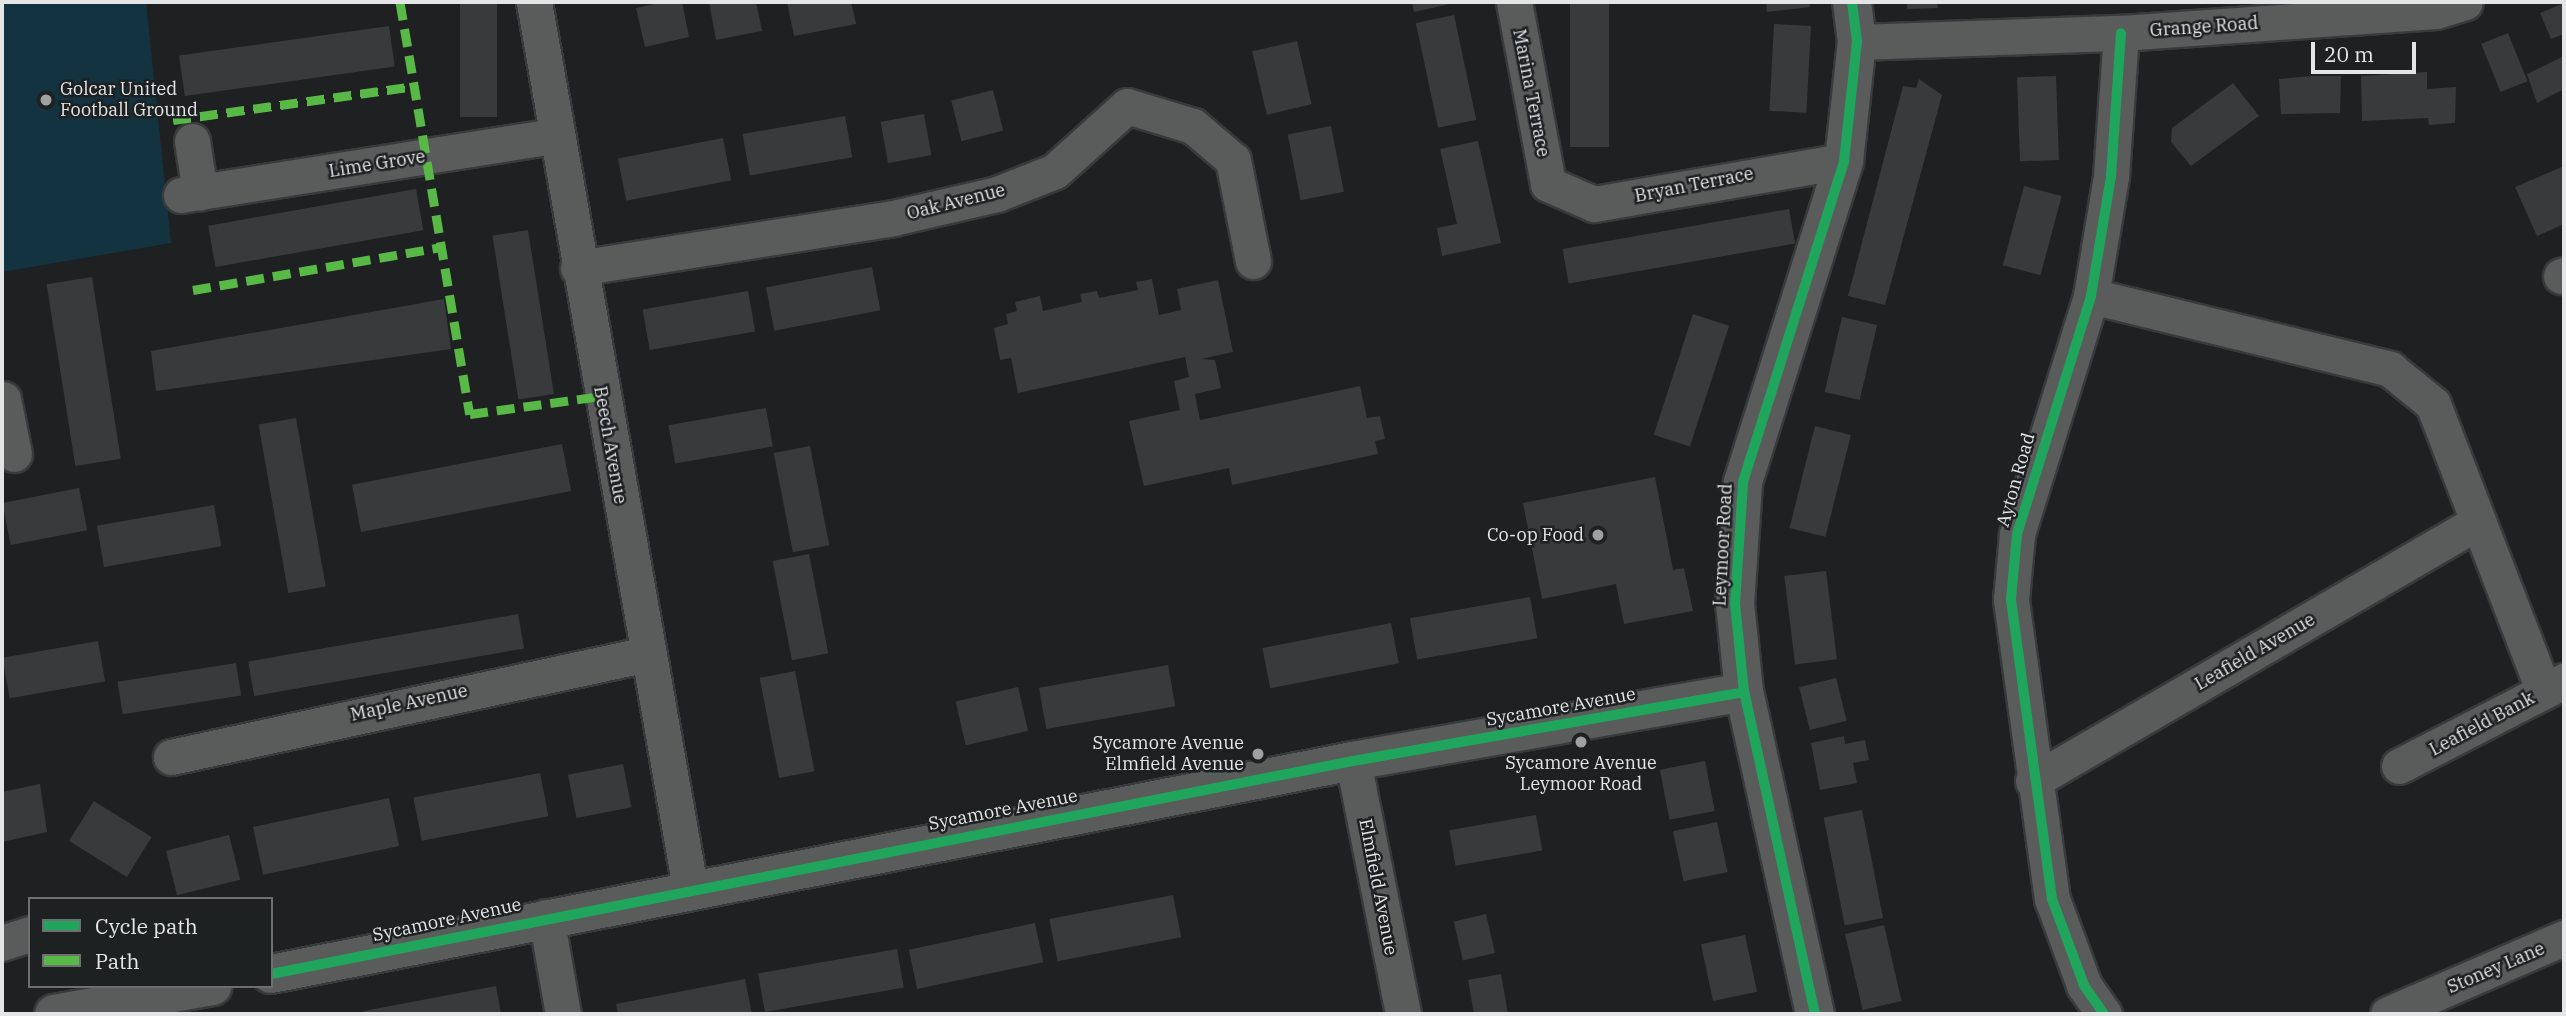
<!DOCTYPE html>
<style>
body{margin:0}
#map{position:relative;width:2566px;height:1016px;overflow:hidden;background:#1f2021;font-family:"IBM Plex Serif",serif}
div>[style]{position:absolute}
.green>*{inset:0;background:#133340}
.building>*{inset:0;background:#393a3b;transform-origin:0 0}
.roads{filter:drop-shadow(2px 0 #383a3b) drop-shadow(-2px 0 #383a3b) drop-shadow(0 2px #383a3b) drop-shadow(0 -2px #383a3b)}
.street>*{height:35px;margin:-17.5px;padding:0 17.5px;transform-origin:17.5px;border-radius:17.5px;background:#5a5c5c}
.secondary>*{height:38px;margin:-19px;padding:0 19px;transform-origin:19px;border-radius:19px;background:#5a5c5c}
.quiet>*{height:9px;margin-top:-4.5px;transform-origin:0;background:repeating-linear-gradient(90deg,#58b947 0 18px,transparent 0 27px)}
.cycleway>*{height:10px;margin:-5px;padding:0 5px;transform-origin:5px;border-radius:5px;background:#20a55d}
.dots>*{width:19px;height:19px;translate:-50% -50%;box-sizing:border-box;border:4px solid #1e2122;border-radius:50%}
span{translate:-50% -50%;white-space:nowrap;text-align:center;line-height:1.15;-webkit-text-stroke:5px #1e2122;paint-order:stroke}
.street-label{font-size:18px;color:#e3e5e7}
.poi-label{font-size:18px;color:#e3e5e7}
.left{translate:0 -50%;text-align:left}
.right{translate:-100% -50%;text-align:right}
.frame{position:absolute;inset:0;border:4px solid #e3e5e7;pointer-events:none}
.legend{position:absolute;left:28px;top:897px;width:245px;height:91px;box-sizing:border-box;background:#1e2122;border:2px solid #6d6f71;margin:0;padding:9px 12px;list-style:none;font-size:21px;color:#e3e5e7}
.legend li{display:flex;align-items:center;gap:14px;height:35px}
.legend b{width:35px;border:2px solid #6d6f71}
.scale{position:absolute;left:2311px;top:42px;width:105px;height:32px;box-sizing:border-box;border:4px solid #e3e5e7;border-top:0;padding-left:9px;font-size:21px;line-height:24px;white-space:nowrap;color:#e3e5e7;-webkit-text-stroke:5px #1e2122;paint-order:stroke}
</style>
<div id="map">
<div class="green">
<div style="clip-path:polygon(2px 2px,146px 2px,171px 243px,2px 272px)"></div>
</div>
<div class="building">
<div style="left:460px;top:2px;width:37px;height:115px"></div>
<div style="clip-path:polygon(663px 2px,682px 2px,689px 37px,645px 47px,636px 8px)"></div>
<div style="clip-path:polygon(709px 2px,756px 2px,762px 31px,716px 40px)"></div>
<div style="clip-path:polygon(787px 2px,851px 2px,856px 24px,794px 36px)"></div>
<div style="clip-path:polygon(1412px 2px,1454px 2px,1454px 3px,1414px 12px)"></div>
<div style="left:1570px;top:2px;width:39px;height:145px"></div>
<div style="clip-path:polygon(1766px 2px,1809px 2px,1810px 7px,1767px 12px)"></div>
<div style="clip-path:polygon(1907px 2px,1937px 2px,1938px 8px,1907px 9px)"></div>
<div style="clip-path:polygon(2564px 3px,2564px 34px,2551px 39px,2540px 13px)"></div>
<div style="left:1454px;top:15px;width:107px;height:39px;rotate:78deg"></div>
<div style="left:1774px;top:24px;width:37px;height:87px;rotate:3deg"></div>
<div style="left:389px;top:26px;width:41px;height:212px;rotate:82deg"></div>
<div style="left:2508px;top:33px;width:52px;height:29px;rotate:68deg"></div>
<div style="left:1297px;top:41px;width:65px;height:46px;rotate:77deg"></div>
<div style="clip-path:polygon(2562px 57px,2564px 89px,2537px 103px,2527px 74px)"></div>
<div style="clip-path:polygon(2427px 72px,2427px 89px,2456px 87px,2455px 123px,2429px 125px,2428px 118px,2362px 121px,2361px 76px)"></div>
<div style="left:2056px;top:76px;width:84px;height:39px;rotate:88deg"></div>
<div style="clip-path:polygon(2312px 76px,2341px 76px,2340px 113px,2281px 114px,2279px 79px)"></div>
<div style="clip-path:polygon(1919px 79px,1942px 95px,1885px 305px,1848px 296px,1903px 86px,1916px 88px)"></div>
<div style="clip-path:polygon(2233px 83px,2259px 116px,2191px 166px,2171px 142px,2172px 128px)"></div>
<div style="left:993px;top:90px;width:42px;height:43px;rotate:76deg"></div>
<div style="left:924px;top:114px;width:42px;height:44px;rotate:80deg"></div>
<div style="left:845px;top:116px;width:42px;height:104px;rotate:80deg"></div>
<div style="left:1331px;top:126px;width:67px;height:44px;rotate:79deg"></div>
<div style="left:723px;top:138px;width:43px;height:107px;rotate:79deg"></div>
<div style="clip-path:polygon(1478px 141px,1501px 243px,1442px 256px,1437px 228px,1457px 224px,1440px 149px)"></div>
<div style="clip-path:polygon(2564px 166px,2564px 224px,2537px 236px,2515px 187px)"></div>
<div style="left:2024px;top:186px;width:39px;height:82px;rotate:15deg"></div>
<div style="left:416px;top:189px;width:42px;height:211px;rotate:80deg"></div>
<div style="left:1789px;top:209px;width:35px;height:230px;rotate:80deg"></div>
<div style="left:528px;top:230px;width:166px;height:36px;rotate:81deg"></div>
<div style="left:872px;top:267px;width:44px;height:108px;rotate:79deg"></div>
<div style="left:92px;top:277px;width:184px;height:46px;rotate:81deg"></div>
<div style="clip-path:polygon(1152px 279px,1159px 315px,1181px 310px,1177px 289px,1218px 280px,1233px 352px,1201px 359px,1215px 360px,1221px 388px,1195px 394px,1200px 420px,1360px 386px,1367px 418px,1380px 416px,1385px 439px,1375px 441px,1378px 454px,1232px 485px,1229px 468px,1144px 486px,1129px 421px,1180px 410px,1174px 381px,1189px 377px,1185px 357px,1018px 393px,1011px 358px,1000px 360px,994px 328px,1008px 324px,1006px 314px,1017px 311px,1015px 302px,1040px 296px,1043px 311px,1082px 302px,1080px 294px,1097px 291px,1099px 298px,1138px 290px,1136px 282px)"></div>
<div style="left:748px;top:291px;width:41px;height:107px;rotate:80deg"></div>
<div style="clip-path:polygon(444px 299px,451px 349px,156px 391px,151px 351px)"></div>
<div style="left:1693px;top:314px;width:38px;height:127px;rotate:18deg"></div>
<div style="left:1842px;top:317px;width:36px;height:77px;rotate:13deg"></div>
<div style="left:766px;top:408px;width:39px;height:99px;rotate:80deg"></div>
<div style="left:296px;top:418px;width:171px;height:38px;rotate:80deg"></div>
<div style="left:1815px;top:426px;width:37px;height:105px;rotate:14deg"></div>
<div style="left:562px;top:444px;width:48px;height:214px;rotate:79deg"></div>
<div style="left:810px;top:446px;width:101px;height:37px;rotate:79deg"></div>
<div style="clip-path:polygon(1655px 477px,1673px 570px,1684px 568px,1693px 611px,1624px 624px,1616px 584px,1542px 599px,1523px 503px)"></div>
<div style="left:79px;top:488px;width:43px;height:78px;rotate:79deg"></div>
<div style="left:214px;top:505px;width:42px;height:119px;rotate:80deg"></div>
<div style="left:809px;top:554px;width:101px;height:37px;rotate:79deg"></div>
<div style="left:1826px;top:571px;width:89px;height:42px;rotate:83deg"></div>
<div style="left:1530px;top:597px;width:42px;height:122px;rotate:80deg"></div>
<div style="left:518px;top:614px;width:35px;height:274px;rotate:80deg"></div>
<div style="left:1391px;top:623px;width:41px;height:131px;rotate:79deg"></div>
<div style="left:98px;top:641px;width:41px;height:97px;rotate:80deg"></div>
<div style="left:236px;top:663px;width:33px;height:120px;rotate:81deg"></div>
<div style="left:1168px;top:665px;width:42px;height:131px;rotate:80deg"></div>
<div style="left:795px;top:671px;width:102px;height:36px;rotate:79deg"></div>
<div style="left:1836px;top:678px;width:44px;height:38px;rotate:76deg"></div>
<div style="left:1018px;top:687px;width:45px;height:64px;rotate:77deg"></div>
<div style="clip-path:polygon(1844px 736px,1845px 744px,1865px 740px,1869px 760px,1853px 763px,1857px 783px,1820px 790px,1811px 743px)"></div>
<div style="left:1705px;top:761px;width:51px;height:46px;rotate:79deg"></div>
<div style="left:623px;top:764px;width:44px;height:56px;rotate:79deg"></div>
<div style="left:540px;top:773px;width:44px;height:129px;rotate:79deg"></div>
<div style="clip-path:polygon(40px 784px,47px 832px,2px 842px,2px 792px)"></div>
<div style="left:389px;top:798px;width:49px;height:139px;rotate:78deg"></div>
<div style="left:94px;top:801px;width:68px;height:47px;rotate:32deg"></div>
<div style="left:1862px;top:810px;width:110px;height:39px;rotate:79deg"></div>
<div style="left:1536px;top:815px;width:36px;height:88px;rotate:80deg"></div>
<div style="left:1717px;top:822px;width:51px;height:45px;rotate:78deg"></div>
<div style="left:229px;top:835px;width:46px;height:65px;rotate:76deg"></div>
<div style="left:1173px;top:895px;width:43px;height:126px;rotate:79deg"></div>
<div style="left:1486px;top:914px;width:40px;height:33px;rotate:77deg"></div>
<div style="left:1035px;top:923px;width:40px;height:129px;rotate:78deg"></div>
<div style="left:1884px;top:925px;width:78px;height:40px;rotate:77deg"></div>
<div style="left:1745px;top:935px;width:58px;height:45px;rotate:78deg"></div>
<div style="left:897px;top:949px;width:39px;height:141px;rotate:80deg"></div>
<div style="clip-path:polygon(1501px 974px,1508px 1014px,1474px 1014px,1468px 980px)"></div>
<div style="clip-path:polygon(745px 979px,752px 1014px,618px 1014px,616px 1004px)"></div>
<div style="clip-path:polygon(496px 986px,501px 1014px,354px 1014px,369px 1010px)"></div>
</div>
<div class="roads">
<div class="street">
<div style="left:534px;top:2px;width:900px;rotate:80.01deg"></div>
<div style="left:1514px;top:2px;width:185px;rotate:79.4deg"></div>
<div style="left:1548px;top:184px;width:50px;rotate:23.5deg"></div>
<div style="left:1594px;top:204px;width:254px;rotate:-9.8deg"></div>
<div style="left:1857px;top:42px;width:264px;rotate:-2deg"></div>
<div style="left:2121px;top:33px;width:316px;rotate:-4deg"></div>
<div style="left:2436px;top:11px;width:30px;rotate:-17deg"></div>
<div style="left:192px;top:141px;width:52px;rotate:81.1deg"></div>
<div style="left:181px;top:195px;width:377px;rotate:-9deg"></div>
<div style="left:578px;top:268px;width:319px;rotate:-9deg"></div>
<div style="left:893px;top:218px;width:107px;rotate:-13deg"></div>
<div style="left:997px;top:194px;width:62px;rotate:-21.6deg"></div>
<div style="left:1055px;top:171px;width:97px;rotate:-42.1deg"></div>
<div style="left:1127px;top:106px;width:69px;rotate:16.9deg"></div>
<div style="left:1193px;top:126px;width:52px;rotate:40.4deg"></div>
<div style="left:1233px;top:160px;width:103px;rotate:78.8deg"></div>
<div style="left:2561px;top:276px;width:3px;rotate:-18deg"></div>
<div style="left:2091px;top:296px;width:308px;rotate:13.7deg"></div>
<div style="left:2390px;top:369px;width:55px;rotate:39.1deg"></div>
<div style="left:2433px;top:404px;width:308px;rotate:68.9deg"></div>
<div style="left:3px;top:399px;width:56px;rotate:78.7deg"></div>
<div style="left:171px;top:757px;width:487px;rotate:-12.2deg"></div>
<div style="left:1353px;top:761px;width:258px;rotate:78.8deg"></div>
<div style="left:2399px;top:766px;width:186px;rotate:-27.3deg"></div>
<div style="left:2033px;top:781px;width:513px;rotate:-30.22deg"></div>
<div style="left:546px;top:917px;width:98px;rotate:80.1deg"></div>
<div style="left:2px;top:943px;width:29px;rotate:-18deg"></div>
<div style="left:2104px;top:1014px;width:35px;rotate:-125deg"></div>
<div style="left:2084px;top:985px;width:92px;rotate:-110.4deg"></div>
<div style="left:2052px;top:899px;width:303px;rotate:-97.8deg"></div>
<div style="left:2011px;top:599px;width:65px;rotate:-84.7deg"></div>
<div style="left:2017px;top:534px;width:249px;rotate:-72.7deg"></div>
<div style="left:2091px;top:296px;width:122px;rotate:-80.5deg"></div>
<div style="left:2111px;top:176px;width:143px;rotate:-86deg"></div>
<div style="left:2388px;top:1014px;width:192px;rotate:-23.4deg"></div>
</div>
<div class="secondary">
<div style="left:271px;top:974px;width:1103px;rotate:-11.14deg"></div>
<div style="left:1353px;top:761px;width:397px;rotate:-10deg"></div>
<div style="left:54px;top:1014px;width:161px;rotate:-10deg"></div>
<div style="left:1815px;top:1014px;width:330px;rotate:-102.4deg"></div>
<div style="left:1744px;top:692px;width:88px;rotate:-95.8deg"></div>
<div style="left:1735px;top:604px;width:122px;rotate:-86.2deg"></div>
<div style="left:1743px;top:482px;width:337px;rotate:-72.5deg"></div>
<div style="left:1844px;top:161px;width:120px;rotate:-83.8deg"></div>
<div style="left:1857px;top:42px;width:40px;rotate:-97.1deg"></div>
</div>
</div>
<div class="quiet">
<div style="left:400px;top:2px;width:418px;rotate:80.4deg"></div>
<div style="left:470px;top:414px;width:132px;rotate:-7.8deg"></div>
<div style="left:173px;top:120px;width:243px;rotate:-8deg"></div>
<div style="left:193px;top:290px;width:252px;rotate:-9.8deg"></div>
</div>
<div class="cycleway">
<div style="left:271px;top:974px;width:1103px;rotate:-11.14deg"></div>
<div style="left:1353px;top:761px;width:397px;rotate:-10deg"></div>
<div style="left:1815px;top:1014px;width:330px;rotate:-102.4deg"></div>
<div style="left:1744px;top:692px;width:88px;rotate:-95.8deg"></div>
<div style="left:1735px;top:604px;width:122px;rotate:-86.2deg"></div>
<div style="left:1743px;top:482px;width:337px;rotate:-72.5deg"></div>
<div style="left:1844px;top:161px;width:120px;rotate:-83.8deg"></div>
<div style="left:1857px;top:42px;width:40px;rotate:-97.1deg"></div>
<div style="left:2104px;top:1014px;width:35px;rotate:-125deg"></div>
<div style="left:2084px;top:985px;width:92px;rotate:-110.4deg"></div>
<div style="left:2052px;top:899px;width:303px;rotate:-97.8deg"></div>
<div style="left:2011px;top:599px;width:65px;rotate:-84.7deg"></div>
<div style="left:2017px;top:534px;width:249px;rotate:-72.7deg"></div>
<div style="left:2091px;top:296px;width:122px;rotate:-80.5deg"></div>
<div style="left:2111px;top:176px;width:143px;rotate:-86deg"></div>
</div>
<div class="dots">
<div style="left:46px;top:100px;background:#9ea0a2"></div>
<div style="left:1598px;top:535px;background:#9ea0a2"></div>
<div style="left:1581px;top:742px;background:#9ea0a2"></div>
<div style="left:1258px;top:754px;background:#9ea0a2"></div>
</div>
<div class="street-label">
<span style="left:2204px;top:27px;rotate:-4deg">Grange Road</span>
<span style="left:1531px;top:93px;rotate:79deg">Marina Terrace</span>
<span style="left:377px;top:164px;rotate:-9deg">Lime Grove</span>
<span style="left:1694px;top:185px;rotate:-11deg">Bryan Terrace</span>
<span style="left:956px;top:202px;rotate:-14deg">Oak Avenue</span>
<span style="left:610px;top:445px;rotate:80deg">Beech Avenue</span>
<span style="left:2016px;top:480px;rotate:-74deg">Ayton Road</span>
<span style="left:1723px;top:545px;rotate:-87deg">Leymoor Road</span>
<span style="left:2255px;top:652px;rotate:-30deg">Leafield Avenue</span>
<span style="left:409px;top:703px;rotate:-12deg">Maple Avenue</span>
<span style="left:1561px;top:707px;rotate:-10deg">Sycamore Avenue</span>
<span style="left:2482px;top:724px;rotate:-28deg">Leafield Bank</span>
<span style="left:1003px;top:810px;rotate:-11deg">Sycamore Avenue</span>
<span style="left:1378px;top:887px;rotate:79deg">Elmfield Avenue</span>
<span style="left:447px;top:920px;rotate:-12deg">Sycamore Avenue</span>
<span style="left:2496px;top:968px;rotate:-23deg">Stoney Lane</span>
</div>
<div class="poi-label">
<span class="left" style="left:60px;top:100px">Golcar United<br>Football Ground</span>
<span class="right" style="left:1584px;top:535px">Co-op Food</span>
<span class="right" style="left:1244px;top:754px">Sycamore Avenue<br>Elmfield Avenue</span>
<span style="left:1581px;top:774px">Sycamore Avenue<br>Leymoor Road</span>
</div>
<div class="frame"></div>
<ul class="legend">
<li><b style="height:9px;background:#20a55d"></b>Cycle path</li>
<li><b style="height:9px;background:#58b947"></b>Path</li>
</ul>
<div class="scale">20 m</div>
</div>
